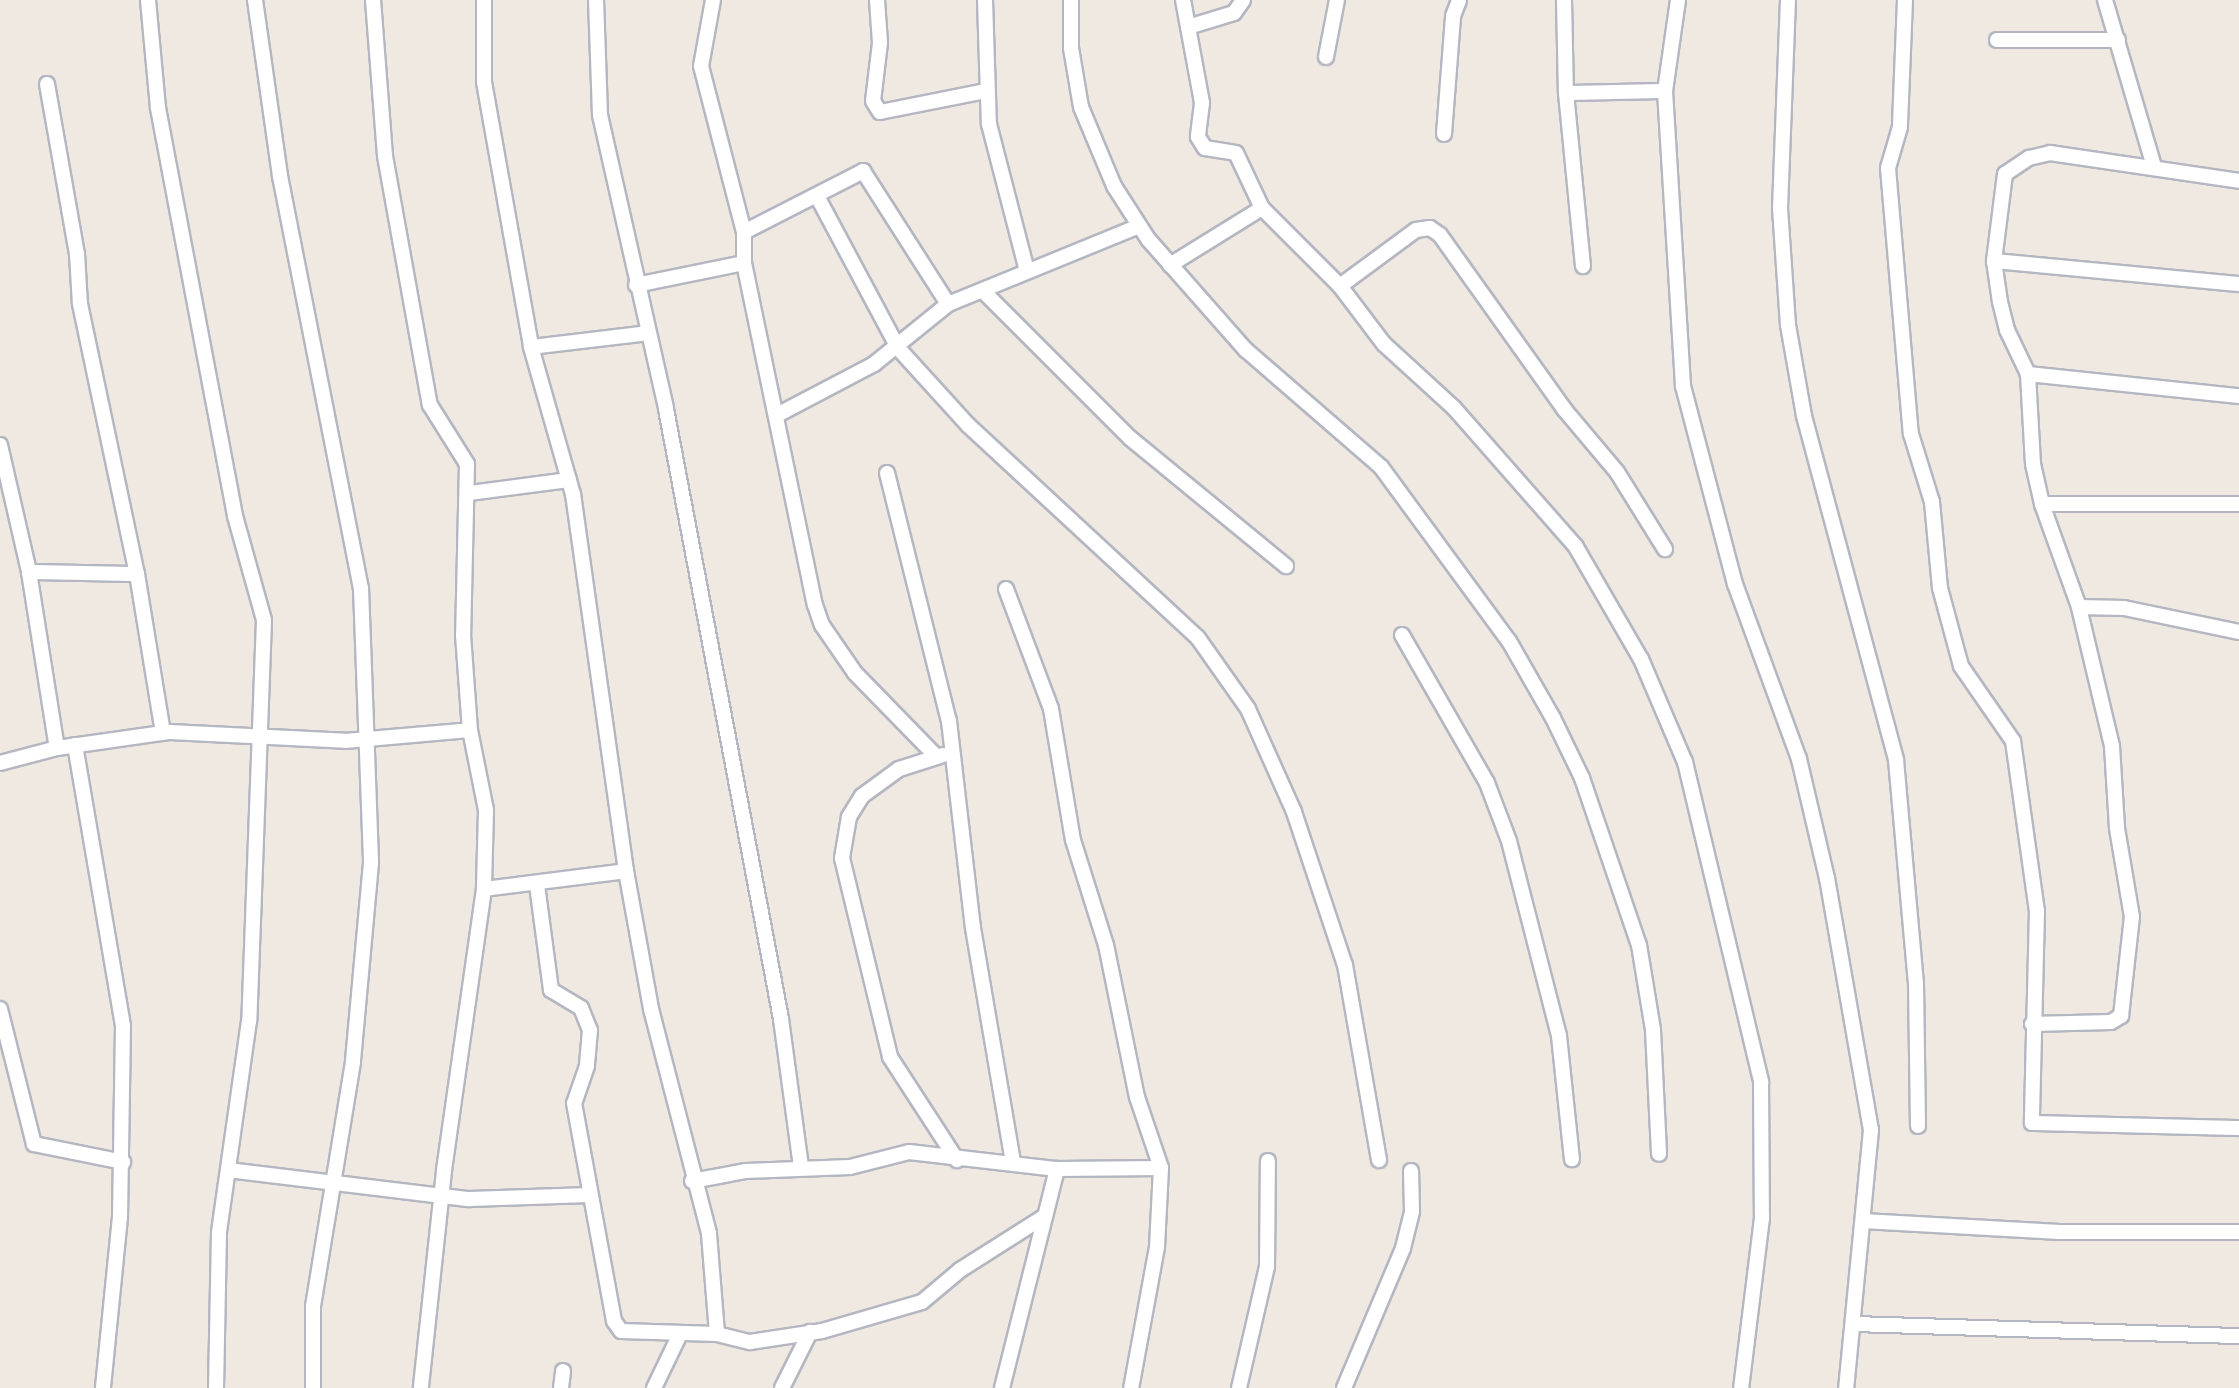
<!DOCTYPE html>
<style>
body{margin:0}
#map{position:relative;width:2239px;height:1388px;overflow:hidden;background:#efe9e1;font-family:Manrope,sans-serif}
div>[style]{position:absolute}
.roads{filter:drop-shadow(2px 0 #b4b7c1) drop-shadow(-2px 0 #b4b7c1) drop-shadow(0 2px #b4b7c1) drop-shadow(0 -2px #b4b7c1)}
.street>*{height:14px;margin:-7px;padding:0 7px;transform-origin:7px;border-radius:7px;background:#fff}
span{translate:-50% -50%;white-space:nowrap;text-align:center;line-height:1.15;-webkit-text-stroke:8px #fff;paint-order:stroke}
</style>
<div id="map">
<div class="roads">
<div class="street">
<div style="left:148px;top:0;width:108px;rotate:84.7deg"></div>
<div style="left:158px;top:108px;width:415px;rotate:79.3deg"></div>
<div style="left:235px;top:516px;width:108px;rotate:74.4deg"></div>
<div style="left:264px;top:620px;width:401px;rotate:92.1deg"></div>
<div style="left:249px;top:1021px;width:214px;rotate:98.1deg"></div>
<div style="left:219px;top:1233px;width:155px;rotate:91.1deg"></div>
<div style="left:255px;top:0;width:178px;rotate:81.9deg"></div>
<div style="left:280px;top:176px;width:420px;rotate:78.9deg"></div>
<div style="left:361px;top:588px;width:275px;rotate:87.9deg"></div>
<div style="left:371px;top:863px;width:200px;rotate:95.2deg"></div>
<div style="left:353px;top:1062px;width:248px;rotate:99.3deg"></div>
<div style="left:313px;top:1307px;width:81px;rotate:90deg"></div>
<div style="left:373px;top:0;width:156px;rotate:85.6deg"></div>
<div style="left:385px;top:156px;width:253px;rotate:79.8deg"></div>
<div style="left:430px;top:405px;width:70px;rotate:57.9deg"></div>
<div style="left:467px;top:464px;width:171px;rotate:91.3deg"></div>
<div style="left:463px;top:635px;width:95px;rotate:85.8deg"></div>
<div style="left:470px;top:730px;width:82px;rotate:78.7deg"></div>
<div style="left:486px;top:810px;width:79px;rotate:91.5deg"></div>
<div style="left:484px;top:889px;width:285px;rotate:98.1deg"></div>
<div style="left:444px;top:1171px;width:218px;rotate:96.1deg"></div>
<div style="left:484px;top:0;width:82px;rotate:90deg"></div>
<div style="left:484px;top:82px;width:269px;rotate:79.9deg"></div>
<div style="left:531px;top:347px;width:153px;rotate:74.1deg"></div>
<div style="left:573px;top:494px;width:381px;rotate:82deg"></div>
<div style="left:626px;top:871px;width:140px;rotate:79.7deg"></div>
<div style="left:651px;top:1009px;width:232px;rotate:75.5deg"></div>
<div style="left:709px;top:1234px;width:100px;rotate:85.4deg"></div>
<div style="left:596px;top:0;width:115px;rotate:88deg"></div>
<div style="left:600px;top:115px;width:301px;rotate:77.3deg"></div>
<div style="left:666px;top:409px;width:621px;rotate:79.32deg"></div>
<div style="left:781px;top:1019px;width:148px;rotate:82.3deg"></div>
<div style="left:713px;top:0;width:67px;rotate:100.3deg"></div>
<div style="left:701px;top:66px;width:171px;rotate:75.5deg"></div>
<div style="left:744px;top:232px;width:31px;rotate:90deg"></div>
<div style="left:744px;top:263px;width:349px;rotate:78.3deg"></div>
<div style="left:815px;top:605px;width:21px;rotate:71deg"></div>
<div style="left:822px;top:625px;width:58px;rotate:55.5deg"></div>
<div style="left:855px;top:673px;width:116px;rotate:45.7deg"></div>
<div style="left:877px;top:0;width:43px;rotate:86deg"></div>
<div style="left:880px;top:43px;width:58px;rotate:96.9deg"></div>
<div style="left:873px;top:101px;width:13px;rotate:58deg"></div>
<div style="left:880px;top:112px;width:107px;rotate:-11.3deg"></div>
<div style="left:985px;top:0;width:124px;rotate:88.2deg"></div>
<div style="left:989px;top:124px;width:152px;rotate:75.5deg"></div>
<div style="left:1071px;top:0;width:48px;rotate:90deg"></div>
<div style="left:1071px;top:48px;width:60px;rotate:80.4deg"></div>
<div style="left:1081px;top:107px;width:86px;rotate:67.3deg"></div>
<div style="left:1114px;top:186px;width:63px;rotate:57.3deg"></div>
<div style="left:1148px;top:239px;width:148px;rotate:48.6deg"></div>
<div style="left:1246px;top:350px;width:179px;rotate:40.9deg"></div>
<div style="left:1381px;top:467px;width:216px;rotate:53.7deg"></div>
<div style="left:1509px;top:641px;width:89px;rotate:60.3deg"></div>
<div style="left:1553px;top:718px;width:67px;rotate:64.2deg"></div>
<div style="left:1582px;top:778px;width:176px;rotate:71.2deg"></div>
<div style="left:1639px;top:945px;width:86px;rotate:80.6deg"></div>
<div style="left:1653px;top:1030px;width:124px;rotate:87.2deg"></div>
<div style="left:1183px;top:0;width:105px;rotate:79.5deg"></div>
<div style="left:1202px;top:103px;width:34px;rotate:97deg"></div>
<div style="left:1198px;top:137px;width:13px;rotate:58deg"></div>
<div style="left:1205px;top:148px;width:31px;rotate:9deg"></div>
<div style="left:1236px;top:153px;width:61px;rotate:64.7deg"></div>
<div style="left:1262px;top:208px;width:110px;rotate:45deg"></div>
<div style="left:1340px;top:286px;width:73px;rotate:52.8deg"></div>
<div style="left:1384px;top:344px;width:95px;rotate:42.4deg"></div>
<div style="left:1454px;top:408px;width:185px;rotate:48.7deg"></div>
<div style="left:1576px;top:547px;width:129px;rotate:59.9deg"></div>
<div style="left:1641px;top:659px;width:112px;rotate:66.9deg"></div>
<div style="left:1685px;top:762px;width:329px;rotate:76.6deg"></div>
<div style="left:1761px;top:1082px;width:136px;rotate:89.6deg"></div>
<div style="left:1762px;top:1218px;width:171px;rotate:97deg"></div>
<div style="left:1564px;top:0;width:93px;rotate:88.8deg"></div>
<div style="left:1566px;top:93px;width:174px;rotate:84.4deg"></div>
<div style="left:1678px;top:0;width:92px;rotate:98.1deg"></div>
<div style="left:1665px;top:91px;width:296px;rotate:86.5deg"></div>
<div style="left:1683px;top:386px;width:205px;rotate:75.3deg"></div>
<div style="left:1735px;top:584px;width:186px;rotate:69.9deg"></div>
<div style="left:1799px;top:759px;width:122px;rotate:76.8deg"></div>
<div style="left:1827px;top:878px;width:256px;rotate:80.1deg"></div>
<div style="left:1871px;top:1130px;width:259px;rotate:95.5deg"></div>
<div style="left:1788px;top:0;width:208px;rotate:92.2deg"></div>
<div style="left:1780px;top:208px;width:117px;rotate:86.1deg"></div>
<div style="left:1788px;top:325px;width:92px;rotate:80deg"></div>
<div style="left:1804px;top:416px;width:356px;rotate:75deg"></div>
<div style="left:1896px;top:760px;width:224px;rotate:84.9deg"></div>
<div style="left:1916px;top:983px;width:143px;rotate:89.2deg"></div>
<div style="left:1905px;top:0;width:127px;rotate:92.3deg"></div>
<div style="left:1900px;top:127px;width:43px;rotate:106.3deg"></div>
<div style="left:1888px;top:168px;width:267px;rotate:85.1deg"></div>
<div style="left:1911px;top:434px;width:71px;rotate:72.8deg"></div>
<div style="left:1932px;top:502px;width:86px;rotate:84.7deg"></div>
<div style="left:1940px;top:588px;width:81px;rotate:74.9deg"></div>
<div style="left:1961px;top:666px;width:91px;rotate:55.3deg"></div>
<div style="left:2013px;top:741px;width:172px;rotate:82deg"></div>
<div style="left:2037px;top:911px;width:212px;rotate:91.4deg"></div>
<div style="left:2032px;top:1123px;width:207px;rotate:1.4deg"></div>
<div style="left:2105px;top:0;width:173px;rotate:73.6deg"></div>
<div style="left:1188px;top:27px;width:48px;rotate:-16.9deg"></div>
<div style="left:1234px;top:13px;width:16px;rotate:-55deg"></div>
<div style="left:1997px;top:40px;width:121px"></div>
<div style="left:1326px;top:57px;width:58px;rotate:-79.1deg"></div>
<div style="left:47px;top:84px;width:173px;rotate:80deg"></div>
<div style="left:77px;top:254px;width:50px;rotate:86.6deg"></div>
<div style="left:80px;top:304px;width:276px;rotate:78.1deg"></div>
<div style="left:137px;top:574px;width:161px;rotate:80.7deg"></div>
<div style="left:1566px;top:93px;width:99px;rotate:-1.2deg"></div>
<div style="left:1444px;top:134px;width:118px;rotate:-85.6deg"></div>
<div style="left:1453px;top:16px;width:17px;rotate:-69deg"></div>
<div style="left:817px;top:196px;width:172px;rotate:61.9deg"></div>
<div style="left:898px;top:348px;width:104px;rotate:47.7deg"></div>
<div style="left:968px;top:425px;width:313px;rotate:42.8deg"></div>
<div style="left:1198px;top:638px;width:87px;rotate:54.8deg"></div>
<div style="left:1248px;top:709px;width:113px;rotate:65.9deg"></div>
<div style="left:1294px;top:812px;width:161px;rotate:71.6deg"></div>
<div style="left:1345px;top:965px;width:198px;rotate:80.1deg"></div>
<div style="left:744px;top:232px;width:134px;rotate:-27.1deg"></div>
<div style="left:863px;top:171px;width:158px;rotate:57.4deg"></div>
<div style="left:1994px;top:261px;width:246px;rotate:5.4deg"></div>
<div style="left:1170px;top:265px;width:108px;rotate:-31.8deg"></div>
<div style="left:636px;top:285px;width:110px;rotate:-11.5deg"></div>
<div style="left:1340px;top:286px;width:94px;rotate:-36.4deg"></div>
<div style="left:1416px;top:230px;width:14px;rotate:-8deg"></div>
<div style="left:1430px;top:228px;width:12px;rotate:35deg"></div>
<div style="left:1440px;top:235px;width:214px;rotate:54.5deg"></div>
<div style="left:1564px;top:409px;width:82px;rotate:49.9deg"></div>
<div style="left:1617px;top:472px;width:91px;rotate:58.1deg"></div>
<div style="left:983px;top:291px;width:208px;rotate:45deg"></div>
<div style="left:1130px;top:438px;width:202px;rotate:39.4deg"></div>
<div style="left:531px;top:347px;width:118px;rotate:-6.8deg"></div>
<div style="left:2028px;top:374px;width:212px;rotate:6deg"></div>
<div style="left:777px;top:415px;width:110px;rotate:-27.7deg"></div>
<div style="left:874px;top:364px;width:95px;rotate:-39deg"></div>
<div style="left:948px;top:304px;width:206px;rotate:-22.2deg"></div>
<div style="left:0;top:445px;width:130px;rotate:77.1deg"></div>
<div style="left:29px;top:572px;width:178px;rotate:81deg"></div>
<div style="left:887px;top:473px;width:256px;rotate:76deg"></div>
<div style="left:949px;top:721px;width:208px;rotate:83.4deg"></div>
<div style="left:973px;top:928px;width:238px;rotate:80.3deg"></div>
<div style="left:470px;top:493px;width:100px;rotate:-7.5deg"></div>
<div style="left:2042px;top:504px;width:197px"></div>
<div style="left:29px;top:572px;width:108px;rotate:1.1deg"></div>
<div style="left:1006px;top:589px;width:128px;rotate:69.4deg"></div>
<div style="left:1051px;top:709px;width:133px;rotate:80.5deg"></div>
<div style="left:1073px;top:840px;width:110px;rotate:72.6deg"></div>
<div style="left:1106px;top:945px;width:155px;rotate:78.5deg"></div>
<div style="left:1137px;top:1097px;width:75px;rotate:71.3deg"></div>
<div style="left:1161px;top:1168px;width:79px;rotate:92.9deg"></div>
<div style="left:1157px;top:1247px;width:143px;rotate:100.4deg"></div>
<div style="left:2079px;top:607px;width:45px;rotate:1.3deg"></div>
<div style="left:2124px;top:608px;width:117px;rotate:11.8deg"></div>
<div style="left:1402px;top:635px;width:171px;rotate:60.1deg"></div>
<div style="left:1487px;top:783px;width:62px;rotate:69.2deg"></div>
<div style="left:1509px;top:841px;width:201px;rotate:75.6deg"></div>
<div style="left:1559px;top:1036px;width:124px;rotate:84deg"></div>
<div style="left:75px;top:745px;width:285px;rotate:80.3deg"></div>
<div style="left:123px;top:1026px;width:191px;rotate:90.9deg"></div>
<div style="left:120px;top:1217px;width:172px;rotate:95.7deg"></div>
<div style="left:943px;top:755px;width:46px;rotate:162.3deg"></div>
<div style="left:899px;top:769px;width:46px;rotate:143.9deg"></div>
<div style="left:862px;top:796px;width:25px;rotate:122deg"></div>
<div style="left:849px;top:817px;width:42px;rotate:99.7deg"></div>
<div style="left:842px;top:858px;width:205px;rotate:76.4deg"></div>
<div style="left:890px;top:1057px;width:123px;rotate:57deg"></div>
<div style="left:0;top:763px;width:59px;rotate:-14.7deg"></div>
<div style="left:57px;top:748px;width:114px;rotate:-8.1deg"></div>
<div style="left:170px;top:732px;width:175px;rotate:2.9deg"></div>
<div style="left:345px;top:741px;width:125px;rotate:-5deg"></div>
<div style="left:537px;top:885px;width:106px;rotate:82.4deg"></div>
<div style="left:551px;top:990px;width:35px;rotate:31deg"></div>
<div style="left:581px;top:1008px;width:24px;rotate:68deg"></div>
<div style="left:590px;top:1030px;width:36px;rotate:95deg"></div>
<div style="left:587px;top:1066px;width:39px;rotate:109deg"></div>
<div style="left:574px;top:1103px;width:222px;rotate:79.6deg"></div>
<div style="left:614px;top:1321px;width:12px;rotate:55deg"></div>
<div style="left:621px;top:1331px;width:96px;rotate:1.8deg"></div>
<div style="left:717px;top:1334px;width:34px;rotate:14deg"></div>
<div style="left:750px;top:1342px;width:73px;rotate:-8.7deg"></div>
<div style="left:822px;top:1331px;width:104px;rotate:-16.2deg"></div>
<div style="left:922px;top:1302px;width:50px;rotate:-40.1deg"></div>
<div style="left:960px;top:1270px;width:101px;rotate:-32.4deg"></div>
<div style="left:484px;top:889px;width:143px;rotate:-7.2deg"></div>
<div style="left:0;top:1009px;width:139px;rotate:75.9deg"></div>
<div style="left:34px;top:1144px;width:91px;rotate:11.4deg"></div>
<div style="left:2032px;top:1024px;width:79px;rotate:-1.5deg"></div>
<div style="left:2111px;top:1022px;width:12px;rotate:-31deg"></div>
<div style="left:2121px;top:1016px;width:100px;rotate:-83.7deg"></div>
<div style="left:2132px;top:917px;width:90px;rotate:-99.6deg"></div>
<div style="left:2117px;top:828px;width:82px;rotate:-93.5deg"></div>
<div style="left:2112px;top:746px;width:143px;rotate:-103.4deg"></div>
<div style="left:2079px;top:607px;width:109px;rotate:-109.8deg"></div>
<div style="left:2042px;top:504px;width:41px;rotate:-102.7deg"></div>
<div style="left:2033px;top:464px;width:90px;rotate:-93.2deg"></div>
<div style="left:2028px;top:374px;width:49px;rotate:-115.5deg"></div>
<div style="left:2007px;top:330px;width:29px;rotate:-104deg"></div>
<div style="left:2000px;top:302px;width:41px;rotate:-98.3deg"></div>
<div style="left:1994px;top:261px;width:88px;rotate:-82.8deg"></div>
<div style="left:2005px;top:174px;width:29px;rotate:-34deg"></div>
<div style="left:2029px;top:158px;width:22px;rotate:-13deg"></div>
<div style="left:2050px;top:153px;width:191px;rotate:8.4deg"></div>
<div style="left:228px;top:1170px;width:243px;rotate:6.9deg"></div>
<div style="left:469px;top:1199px;width:121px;rotate:-1.9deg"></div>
<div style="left:692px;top:1181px;width:55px;rotate:-10.5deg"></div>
<div style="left:746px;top:1171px;width:104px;rotate:-2.2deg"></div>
<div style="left:850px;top:1167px;width:61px;rotate:-14.3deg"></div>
<div style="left:909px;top:1152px;width:149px;rotate:6.6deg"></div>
<div style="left:1057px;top:1169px;width:104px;rotate:-0.6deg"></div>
<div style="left:1863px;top:1221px;width:197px;rotate:3.2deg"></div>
<div style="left:2060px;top:1232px;width:179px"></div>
<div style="left:1854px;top:1324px;width:385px;rotate:1.8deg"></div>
<div style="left:561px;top:1388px;width:17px;rotate:-83deg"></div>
<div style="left:654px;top:1388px;width:60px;rotate:-64.3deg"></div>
<div style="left:782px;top:1388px;width:63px;rotate:-63.4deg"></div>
<div style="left:1002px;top:1388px;width:226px;rotate:-75.9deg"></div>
<div style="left:1239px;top:1388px;width:124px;rotate:-77deg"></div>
<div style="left:1267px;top:1267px;width:106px;rotate:-89.5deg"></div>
<div style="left:1344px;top:1388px;width:152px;rotate:-67.1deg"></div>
<div style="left:1403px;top:1248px;width:38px;rotate:-76deg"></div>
<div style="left:1412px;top:1211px;width:40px;rotate:-91.4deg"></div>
</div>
</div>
</div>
